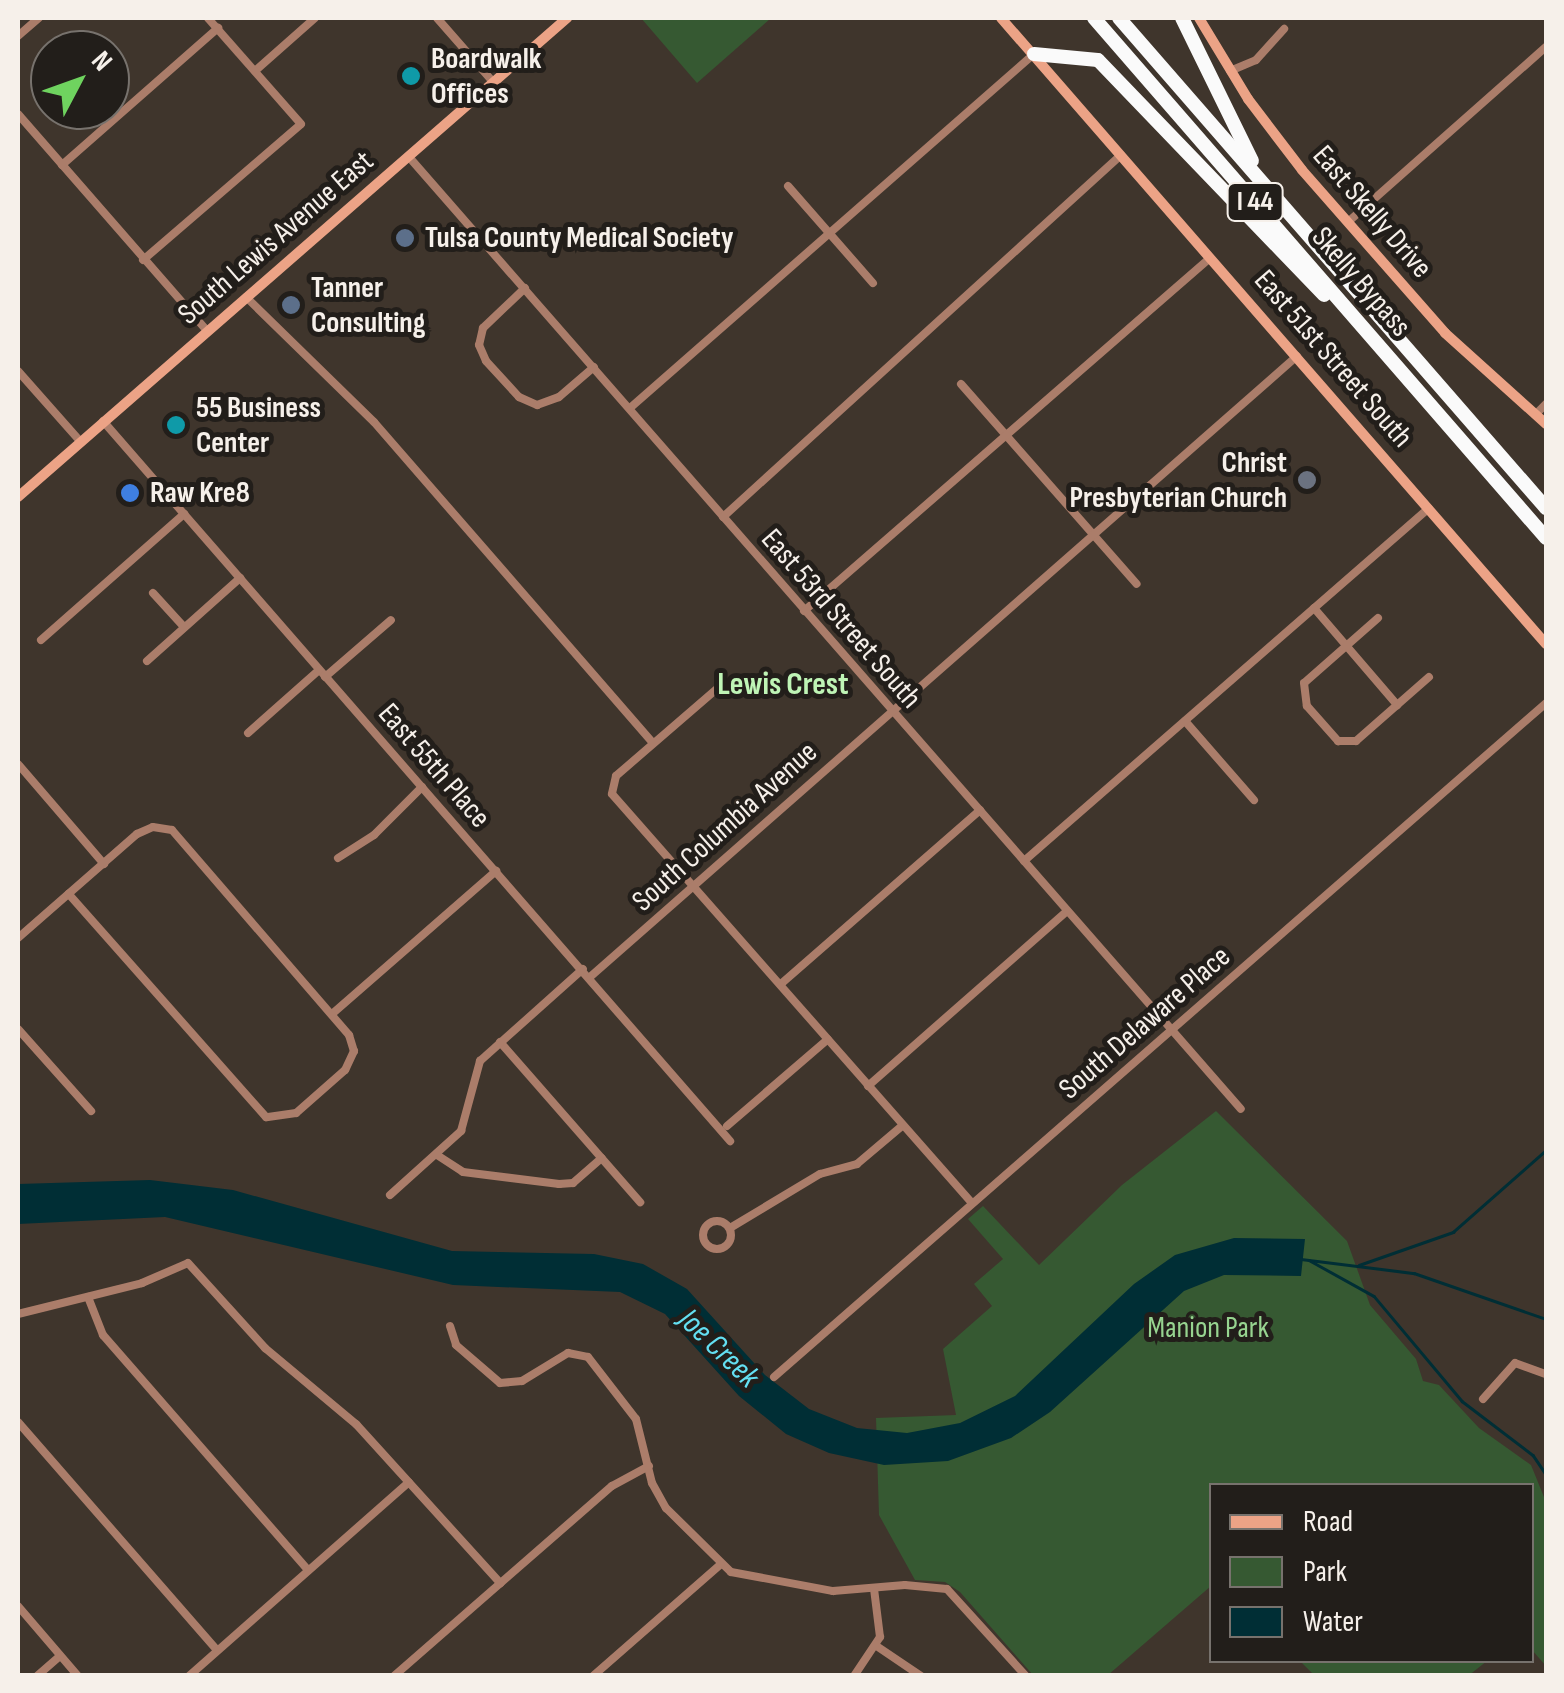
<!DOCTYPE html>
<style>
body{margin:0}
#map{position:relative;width:1564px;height:1693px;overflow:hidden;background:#3f352c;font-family:"Sofia Sans Condensed",sans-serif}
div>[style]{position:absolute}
.green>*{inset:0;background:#365932}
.water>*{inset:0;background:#002e35}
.stream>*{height:2.5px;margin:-1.25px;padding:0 1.25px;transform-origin:1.25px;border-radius:1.25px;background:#002e35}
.minor>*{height:8px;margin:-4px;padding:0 4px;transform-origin:4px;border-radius:4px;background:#ab7d6a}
.minor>.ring{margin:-4px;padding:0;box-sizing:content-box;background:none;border:8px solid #ab7d6a;border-radius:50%}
.secondary>*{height:10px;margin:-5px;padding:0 5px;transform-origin:5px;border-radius:5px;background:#eca386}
.motorway>*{height:14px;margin:-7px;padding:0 7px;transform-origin:7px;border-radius:7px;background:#fafafa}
.dots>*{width:28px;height:28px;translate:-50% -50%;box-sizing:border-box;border:5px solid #221e1a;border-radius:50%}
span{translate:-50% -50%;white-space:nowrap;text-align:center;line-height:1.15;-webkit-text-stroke:10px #221e1a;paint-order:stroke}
.shield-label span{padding:2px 8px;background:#221e1a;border:2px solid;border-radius:8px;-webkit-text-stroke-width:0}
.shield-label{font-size:28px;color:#f6f0ea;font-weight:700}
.poi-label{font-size:30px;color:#f6f0ea;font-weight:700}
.left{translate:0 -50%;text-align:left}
.right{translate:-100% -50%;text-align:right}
.street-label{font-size:30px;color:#f6f0ea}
.park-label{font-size:30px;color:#97d490}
.neighbourhood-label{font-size:32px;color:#bff5b6;font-weight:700}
.water-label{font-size:32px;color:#63dff2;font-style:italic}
.frame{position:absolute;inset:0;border:20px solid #f6f0ea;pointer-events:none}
.legend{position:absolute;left:1209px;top:1483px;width:325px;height:180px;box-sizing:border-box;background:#221e1a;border:2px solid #77726d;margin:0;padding:12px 18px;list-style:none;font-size:30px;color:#f6f0ea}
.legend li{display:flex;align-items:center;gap:20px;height:50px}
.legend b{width:50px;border:2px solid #77726d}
.north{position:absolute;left:30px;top:30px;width:100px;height:100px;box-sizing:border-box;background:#221e1a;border:2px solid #77726d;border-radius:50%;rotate:49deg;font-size:28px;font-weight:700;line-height:40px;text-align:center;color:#f6f0ea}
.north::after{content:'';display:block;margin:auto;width:35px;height:45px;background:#6fd35f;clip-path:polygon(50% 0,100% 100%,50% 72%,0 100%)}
</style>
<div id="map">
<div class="green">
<div style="clip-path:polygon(641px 18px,771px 18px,697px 83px)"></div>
<div style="clip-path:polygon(1216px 1111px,1347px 1241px,1370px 1305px,1416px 1359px,1423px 1381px,1439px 1385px,1479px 1428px,1531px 1465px,1546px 1502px,1546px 1666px,1532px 1650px,1532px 1486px,1212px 1486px,1211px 1586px,1108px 1675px,1033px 1675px,960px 1592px,945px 1582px,915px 1580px,879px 1515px,876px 1418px,956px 1415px,943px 1349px,992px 1306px,974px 1284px,1003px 1259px,968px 1219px,983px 1206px,1039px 1265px,1122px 1185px)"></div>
<div style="clip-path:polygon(1300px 1661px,1487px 1661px,1468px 1676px,1314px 1675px)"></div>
</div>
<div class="water">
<div style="clip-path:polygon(150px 1180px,233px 1190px,452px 1251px,594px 1254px,643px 1264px,687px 1289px,765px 1375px,809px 1409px,857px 1428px,907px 1433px,960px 1423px,1015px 1396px,1134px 1284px,1175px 1255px,1234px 1238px,1305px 1239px,1301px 1276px,1224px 1275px,1184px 1291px,1050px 1412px,1011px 1438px,948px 1461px,884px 1465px,829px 1453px,786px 1434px,739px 1396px,665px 1314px,620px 1292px,453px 1285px,165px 1217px,18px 1224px,18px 1184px)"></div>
</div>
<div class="stream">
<div style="left:1301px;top:1259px;width:114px;rotate:7.1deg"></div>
<div style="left:1414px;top:1273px;width:140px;rotate:19.2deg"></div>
<div style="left:1309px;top:1260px;width:74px;rotate:29deg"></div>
<div style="left:1374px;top:1296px;width:137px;rotate:50deg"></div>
<div style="left:1462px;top:1401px;width:89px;rotate:37.3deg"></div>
<div style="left:1533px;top:1455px;width:23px;rotate:56deg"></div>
<div style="left:1359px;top:1265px;width:100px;rotate:-19.3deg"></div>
<div style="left:1453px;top:1232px;width:124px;rotate:-41.4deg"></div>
</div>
<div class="minor">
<div style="left:437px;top:18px;width:85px;rotate:48.8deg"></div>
<div style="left:18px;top:36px;width:28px;rotate:-41deg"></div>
<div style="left:255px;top:71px;width:80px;rotate:-41.5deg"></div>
<div style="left:1230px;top:71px;width:28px;rotate:-23deg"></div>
<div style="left:1256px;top:60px;width:42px;rotate:-47.9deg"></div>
<div style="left:18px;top:114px;width:288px;rotate:48.9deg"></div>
<div style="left:409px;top:157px;width:1264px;rotate:48.85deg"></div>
<div style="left:62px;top:165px;width:208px;rotate:-41.3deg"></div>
<div style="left:788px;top:186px;width:129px;rotate:48.8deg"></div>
<div style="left:1348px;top:222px;width:264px;rotate:-41.5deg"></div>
<div style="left:143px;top:260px;width:208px;rotate:-40.7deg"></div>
<div style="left:301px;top:124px;width:141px;rotate:-131.3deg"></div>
<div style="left:525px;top:288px;width:58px;rotate:136.4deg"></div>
<div style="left:483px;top:328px;width:17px;rotate:103deg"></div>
<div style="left:479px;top:345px;width:17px;rotate:66deg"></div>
<div style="left:486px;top:361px;width:49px;rotate:47.5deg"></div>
<div style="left:519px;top:397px;width:20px;rotate:24deg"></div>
<div style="left:537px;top:405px;width:23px;rotate:-20deg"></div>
<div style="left:559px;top:397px;width:46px;rotate:-40.6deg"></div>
<div style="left:246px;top:297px;width:179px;rotate:44.3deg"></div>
<div style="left:374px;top:422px;width:425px;rotate:49deg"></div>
<div style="left:18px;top:371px;width:94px;rotate:48.5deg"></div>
<div style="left:961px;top:384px;width:266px;rotate:48.7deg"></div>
<div style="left:630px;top:408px;width:537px;rotate:-41.23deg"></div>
<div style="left:1535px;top:415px;width:16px;rotate:-45deg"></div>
<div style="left:103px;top:421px;width:955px;rotate:48.95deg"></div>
<div style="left:723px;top:517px;width:538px;rotate:-42.29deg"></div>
<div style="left:153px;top:593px;width:46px;rotate:47.6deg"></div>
<div style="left:1314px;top:608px;width:128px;rotate:49.4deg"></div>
<div style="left:804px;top:611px;width:538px;rotate:-41.01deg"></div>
<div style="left:1378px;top:618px;width:98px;rotate:138.7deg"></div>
<div style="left:1304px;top:683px;width:23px;rotate:83deg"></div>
<div style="left:1307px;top:706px;width:47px;rotate:48.5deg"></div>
<div style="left:1338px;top:741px;width:18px"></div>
<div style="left:1356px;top:741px;width:97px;rotate:-41.2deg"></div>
<div style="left:41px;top:640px;width:191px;rotate:-41.4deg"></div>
<div style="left:147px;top:661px;width:125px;rotate:-41.7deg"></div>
<div style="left:325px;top:677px;width:87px;rotate:-40.8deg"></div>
<div style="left:719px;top:687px;width:136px;rotate:139.2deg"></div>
<div style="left:616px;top:776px;width:18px;rotate:103deg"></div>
<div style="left:612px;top:794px;width:545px;rotate:48.65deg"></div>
<div style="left:1185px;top:721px;width:105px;rotate:48.9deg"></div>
<div style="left:248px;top:733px;width:95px;rotate:-41.6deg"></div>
<div style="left:18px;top:764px;width:132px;rotate:49.3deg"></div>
<div style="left:338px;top:858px;width:43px;rotate:-32.6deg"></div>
<div style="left:374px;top:835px;width:68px;rotate:-45deg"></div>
<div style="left:1024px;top:861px;width:537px;rotate:-41.08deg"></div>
<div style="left:18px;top:938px;width:158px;rotate:-41.2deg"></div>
<div style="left:137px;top:834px;width:17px;rotate:-24deg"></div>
<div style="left:153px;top:827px;width:19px;rotate:9deg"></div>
<div style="left:172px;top:830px;width:271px;rotate:49.2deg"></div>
<div style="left:349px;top:1035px;width:17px;rotate:73deg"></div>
<div style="left:354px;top:1051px;width:21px;rotate:115deg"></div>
<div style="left:345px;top:1070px;width:65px;rotate:138.7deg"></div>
<div style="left:296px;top:1113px;width:30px;rotate:172deg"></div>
<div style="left:266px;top:1117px;width:298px;rotate:-131.5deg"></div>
<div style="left:590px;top:977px;width:941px;rotate:-41.29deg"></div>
<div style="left:782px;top:983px;width:263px;rotate:-41.1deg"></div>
<div style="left:332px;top:1014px;width:218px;rotate:-41.1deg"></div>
<div style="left:18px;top:1029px;width:110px;rotate:48.3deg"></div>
<div style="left:500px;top:1042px;width:213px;rotate:48.8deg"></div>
<div style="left:868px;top:1086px;width:265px;rotate:-41.3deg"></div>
<div style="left:727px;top:1126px;width:133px;rotate:-40.7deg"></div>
<div style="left:437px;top:1155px;width:31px;rotate:33deg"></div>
<div style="left:463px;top:1172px;width:97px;rotate:7.1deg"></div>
<div style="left:559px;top:1184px;width:14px;rotate:-4deg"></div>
<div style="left:573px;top:1183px;width:38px;rotate:-41deg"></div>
<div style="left:390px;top:1195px;width:96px;rotate:-42deg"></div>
<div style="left:461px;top:1131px;width:73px;rotate:-74.8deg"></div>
<div style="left:480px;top:1061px;width:138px;rotate:-41.8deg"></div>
<div class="ring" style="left:703px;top:1221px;width:20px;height:20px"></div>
<div style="left:730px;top:1228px;width:105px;rotate:-31deg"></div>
<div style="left:820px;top:1174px;width:38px;rotate:-15deg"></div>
<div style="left:857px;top:1164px;width:59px;rotate:-40.2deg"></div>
<div style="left:88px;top:1297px;width:41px;rotate:68.5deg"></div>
<div style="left:103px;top:1335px;width:312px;rotate:48.9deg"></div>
<div style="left:18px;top:1314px;width:128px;rotate:-14deg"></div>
<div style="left:142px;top:1283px;width:50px;rotate:-23.5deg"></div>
<div style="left:188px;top:1263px;width:115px;rotate:47.8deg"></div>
<div style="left:265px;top:1348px;width:119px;rotate:39.9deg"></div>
<div style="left:356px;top:1424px;width:215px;rotate:47.8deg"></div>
<div style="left:450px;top:1326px;width:20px;rotate:72deg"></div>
<div style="left:456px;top:1345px;width:58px;rotate:40.8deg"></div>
<div style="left:500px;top:1383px;width:22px;rotate:-5deg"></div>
<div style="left:522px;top:1381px;width:54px;rotate:-31.3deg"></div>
<div style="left:568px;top:1353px;width:20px;rotate:11deg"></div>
<div style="left:588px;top:1357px;width:78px;rotate:52.3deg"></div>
<div style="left:636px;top:1419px;width:66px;rotate:76deg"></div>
<div style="left:652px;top:1483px;width:29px;rotate:61deg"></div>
<div style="left:666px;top:1508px;width:91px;rotate:44.6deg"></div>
<div style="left:731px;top:1572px;width:104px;rotate:10.6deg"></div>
<div style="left:833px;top:1591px;width:72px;rotate:-4.8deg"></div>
<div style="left:905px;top:1585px;width:42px;rotate:5.4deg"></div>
<div style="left:947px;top:1589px;width:118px;rotate:47.8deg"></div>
<div style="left:774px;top:1377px;width:1025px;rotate:-41.12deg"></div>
<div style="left:1483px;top:1399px;width:48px;rotate:-48.4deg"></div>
<div style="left:1515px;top:1363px;width:33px;rotate:20deg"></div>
<div style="left:18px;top:1422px;width:303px;rotate:48.9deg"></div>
<div style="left:18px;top:1606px;width:92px;rotate:49.4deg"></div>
<div style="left:878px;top:1647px;width:52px;rotate:34deg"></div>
<div style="left:37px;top:1676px;width:30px;rotate:-41deg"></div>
<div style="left:189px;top:1676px;width:293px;rotate:-41.4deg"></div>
<div style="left:394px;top:1676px;width:289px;rotate:-41.1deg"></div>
<div style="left:612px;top:1486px;width:42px;rotate:-28.4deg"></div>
<div style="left:593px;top:1676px;width:169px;rotate:-41.2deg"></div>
<div style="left:854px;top:1676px;width:47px;rotate:-56.3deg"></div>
<div style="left:880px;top:1637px;width:48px;rotate:-97.1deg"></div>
</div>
<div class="secondary">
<div style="left:1001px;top:18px;width:830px;rotate:48.96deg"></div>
<div style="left:1199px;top:18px;width:95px;rotate:58.8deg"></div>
<div style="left:1248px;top:99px;width:89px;rotate:52.7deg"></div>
<div style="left:1302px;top:170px;width:217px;rotate:48.7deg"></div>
<div style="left:1445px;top:333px;width:136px;rotate:42deg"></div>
<div style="left:18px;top:497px;width:729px;rotate:-41.1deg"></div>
</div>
<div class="motorway">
<div style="left:1094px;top:18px;width:689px;rotate:49deg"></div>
<div style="left:1119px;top:18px;width:650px;rotate:48.93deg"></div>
<div style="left:1182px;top:18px;width:159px;rotate:63.9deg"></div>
<div style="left:1034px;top:54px;width:64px;rotate:5.4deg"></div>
<div style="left:1098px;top:60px;width:326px;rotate:46.1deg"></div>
</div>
<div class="dots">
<div style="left:411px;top:76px;background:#0f9aa8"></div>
<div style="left:405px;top:238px;background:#5c6f8a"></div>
<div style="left:291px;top:305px;background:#5c6f8a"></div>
<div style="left:176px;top:425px;background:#0f9aa8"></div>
<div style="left:1307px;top:480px;background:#6b7280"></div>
<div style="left:130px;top:493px;background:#3f7fe0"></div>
</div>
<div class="shield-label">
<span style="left:1255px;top:202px">I 44</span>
</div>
<div class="poi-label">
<span class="left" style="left:431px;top:76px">Boardwalk<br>Offices</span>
<span class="left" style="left:425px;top:238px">Tulsa County Medical Society</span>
<span class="left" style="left:311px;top:305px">Tanner<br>Consulting</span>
<span class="left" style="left:196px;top:425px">55 Business<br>Center</span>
<span class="right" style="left:1287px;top:480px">Christ<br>Presbyterian Church</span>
<span class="left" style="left:150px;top:493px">Raw Kre8</span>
</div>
<div class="street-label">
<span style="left:1372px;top:212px;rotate:49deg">East Skelly Drive</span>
<span style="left:276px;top:238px;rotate:-41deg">South Lewis Avenue East</span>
<span style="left:1361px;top:282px;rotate:49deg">Skelly Bypass</span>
<span style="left:1333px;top:359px;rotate:49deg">East 51st Street South</span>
<span style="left:841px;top:619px;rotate:49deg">East 53rd Street South</span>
<span style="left:434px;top:766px;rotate:49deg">East 55th Place</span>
<span style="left:725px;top:827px;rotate:-42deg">South Columbia Avenue</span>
<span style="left:1145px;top:1023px;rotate:-41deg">South Delaware Place</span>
</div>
<div class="park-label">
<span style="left:1208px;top:1328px">Manion Park</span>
</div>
<div class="neighbourhood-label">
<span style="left:783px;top:685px">Lewis Crest</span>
</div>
<div class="water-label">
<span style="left:718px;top:1349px;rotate:44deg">Joe Creek</span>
</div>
<div class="frame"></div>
<ul class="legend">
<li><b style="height:12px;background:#eca386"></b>Road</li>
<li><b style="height:28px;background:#365932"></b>Park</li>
<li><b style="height:28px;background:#002e35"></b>Water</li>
</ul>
<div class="north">N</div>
</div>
